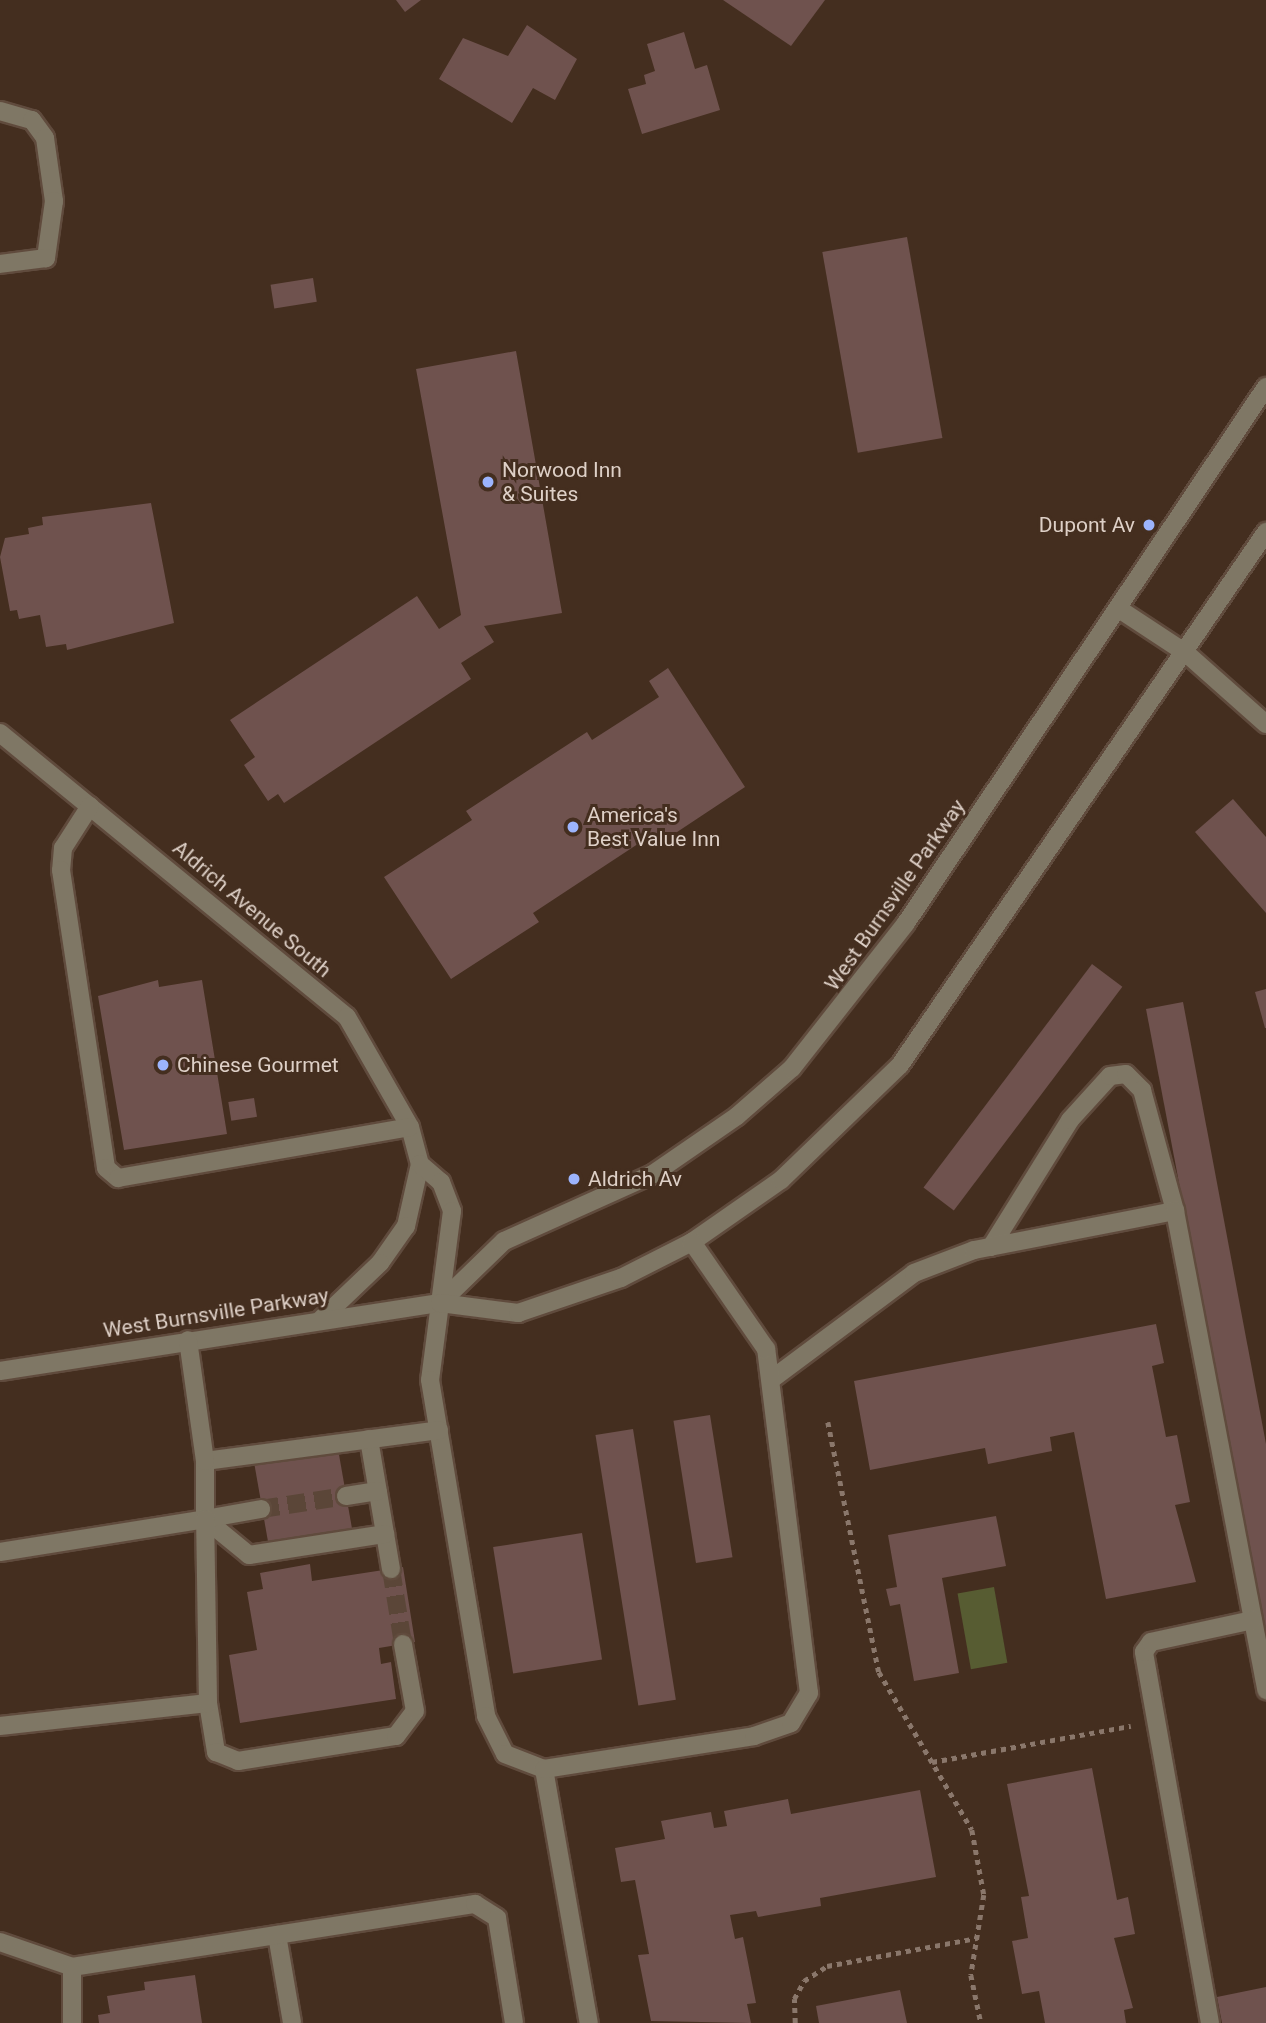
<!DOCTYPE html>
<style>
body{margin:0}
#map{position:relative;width:1266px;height:2023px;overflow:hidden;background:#442e1f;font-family:Roboto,sans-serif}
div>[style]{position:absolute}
.water>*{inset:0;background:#575c32;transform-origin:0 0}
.building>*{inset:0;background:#6f524e;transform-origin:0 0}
.minor-tunnel>*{height:18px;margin-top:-9px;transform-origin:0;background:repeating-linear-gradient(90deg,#5b4638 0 18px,transparent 0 27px)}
.path>*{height:4.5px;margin-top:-2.25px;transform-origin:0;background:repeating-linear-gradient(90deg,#8a776b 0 5px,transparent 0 10px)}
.roads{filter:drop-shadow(2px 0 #604b3d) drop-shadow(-2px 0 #604b3d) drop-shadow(0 2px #604b3d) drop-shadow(0 -2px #604b3d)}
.minor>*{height:18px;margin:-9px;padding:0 9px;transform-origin:9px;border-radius:9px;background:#7f7765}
.dots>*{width:19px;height:19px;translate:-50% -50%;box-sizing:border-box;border:4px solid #442e1f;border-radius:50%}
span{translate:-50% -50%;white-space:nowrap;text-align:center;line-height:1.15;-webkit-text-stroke:6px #442e1f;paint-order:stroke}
.poi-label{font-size:21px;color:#ded0c7}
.left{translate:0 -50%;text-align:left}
.right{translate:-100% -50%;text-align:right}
.street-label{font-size:21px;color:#ded0c7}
</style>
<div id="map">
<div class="water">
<div style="left:994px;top:1587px;width:77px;height:37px;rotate:80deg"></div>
</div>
<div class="building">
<div style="clip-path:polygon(396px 0,421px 0,405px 12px)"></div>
<div style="clip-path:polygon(723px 0,825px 0,791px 46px)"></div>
<div style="clip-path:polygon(527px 25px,577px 59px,555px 100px,533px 88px,512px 123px,439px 79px,463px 38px,508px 56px)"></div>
<div style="clip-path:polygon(684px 32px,695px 69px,707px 65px,720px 110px,642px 134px,628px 89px,646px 84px,644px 75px,655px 71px,647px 44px)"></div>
<div style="left:907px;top:237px;width:204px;height:86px;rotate:80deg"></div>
<div style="left:313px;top:278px;width:24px;height:43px;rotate:81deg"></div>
<div style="clip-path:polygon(516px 351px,562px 613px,484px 626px,494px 642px,461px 663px,471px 679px,284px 803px,278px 794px,268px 801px,244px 765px,255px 757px,230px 720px,417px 596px,439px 629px,461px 615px,416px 369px)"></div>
<div style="clip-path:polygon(151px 503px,174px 623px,67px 650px,66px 644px,46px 647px,40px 615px,19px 619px,17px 610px,10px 611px,0 557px,5px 538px,29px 534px,28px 528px,43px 525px,42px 517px)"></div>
<div style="clip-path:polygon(668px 668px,745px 787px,659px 844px,653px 834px,533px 913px,539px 922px,451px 979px,384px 877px,472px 820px,466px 811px,587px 732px,592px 740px,659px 697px,649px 681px)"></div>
<div style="clip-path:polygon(1233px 799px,1266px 837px,1266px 913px,1195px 832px)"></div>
<div style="left:1092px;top:964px;width:38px;height:280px;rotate:37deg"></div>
<div style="clip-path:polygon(158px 980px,159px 987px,202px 980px,227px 1134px,124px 1150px,98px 996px)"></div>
<div style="clip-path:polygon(1266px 989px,1266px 1028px,1265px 1028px,1255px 992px)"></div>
<div style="clip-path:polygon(1183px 1002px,1266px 1444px,1266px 1641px,1146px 1009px)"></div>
<div style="left:254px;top:1098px;width:19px;height:26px;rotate:81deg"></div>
<div style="clip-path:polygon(1156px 1324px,1164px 1363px,1152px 1366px,1166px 1437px,1177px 1435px,1190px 1502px,1175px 1505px,1196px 1582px,1106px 1599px,1074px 1432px,1050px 1437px,1052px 1451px,988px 1464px,985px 1448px,870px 1470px,854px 1381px)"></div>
<div style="left:710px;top:1415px;width:144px;height:37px;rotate:81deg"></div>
<div style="left:633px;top:1429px;width:274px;height:38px;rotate:81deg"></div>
<div style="left:338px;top:1449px;width:84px;height:85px;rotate:80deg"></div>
<div style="clip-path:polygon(996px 1516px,1006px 1566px,942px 1578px,959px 1673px,914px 1681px,900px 1604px,890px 1606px,886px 1589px,897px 1587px,888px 1535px)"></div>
<div style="left:582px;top:1533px;width:128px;height:90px;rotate:81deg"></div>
<div style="clip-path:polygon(310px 1564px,312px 1581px,403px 1567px,415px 1642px,379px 1648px,381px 1664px,391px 1662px,396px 1699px,240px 1723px,229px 1655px,257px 1650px,247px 1592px,263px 1589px,260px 1573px)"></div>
<div style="clip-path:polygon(1092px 1768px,1117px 1900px,1128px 1897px,1135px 1934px,1114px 1938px,1133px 2008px,1124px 2010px,1126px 2023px,1045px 2023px,1039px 1991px,1022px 1994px,1012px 1941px,1028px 1938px,1021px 1897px,1029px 1896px,1007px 1784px)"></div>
<div style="clip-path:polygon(920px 1790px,936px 1877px,820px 1898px,821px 1906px,758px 1917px,756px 1911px,730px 1915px,735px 1939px,743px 1937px,756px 2003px,747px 2004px,751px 2023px,651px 2021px,638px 1955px,649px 1954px,635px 1880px,621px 1882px,615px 1848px,665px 1839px,661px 1821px,711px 1812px,714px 1828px,727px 1826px,724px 1811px,788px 1799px,791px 1814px)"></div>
<div style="clip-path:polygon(195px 1975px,202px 2023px,99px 2023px,98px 2015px,110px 2013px,107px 1996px,145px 1990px,144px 1982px)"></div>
<div style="clip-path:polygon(1266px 1987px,1266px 2023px,1222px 2023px,1217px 1997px)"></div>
<div style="clip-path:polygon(900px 1990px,907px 2023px,819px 2023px,816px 2006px)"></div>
</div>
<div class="minor-tunnel">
<div style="left:261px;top:1509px;width:86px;rotate:-8.7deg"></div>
<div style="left:391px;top:1569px;width:76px;rotate:80.9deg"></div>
</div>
<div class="path">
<div style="left:828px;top:1422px;width:255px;rotate:78.5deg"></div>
<div style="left:879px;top:1672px;width:183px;rotate:59.5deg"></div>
<div style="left:972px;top:1830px;width:66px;rotate:79.5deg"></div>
<div style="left:984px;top:1895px;width:81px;rotate:99.2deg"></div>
<div style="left:971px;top:1975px;width:49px;rotate:78.2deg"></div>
<div style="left:932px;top:1762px;width:202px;rotate:-10.3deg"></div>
<div style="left:795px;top:2023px;width:24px;rotate:-92deg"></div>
<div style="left:794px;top:1999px;width:21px;rotate:-61deg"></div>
<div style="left:804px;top:1981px;width:27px;rotate:-33deg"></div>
<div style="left:827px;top:1966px;width:153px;rotate:-10.6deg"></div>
</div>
<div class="roads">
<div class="minor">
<div style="left:0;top:111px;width:33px;rotate:16deg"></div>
<div style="left:32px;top:120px;width:22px;rotate:54deg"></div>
<div style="left:45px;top:138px;width:64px;rotate:81.9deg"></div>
<div style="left:54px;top:201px;width:58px;rotate:98deg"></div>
<div style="left:46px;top:258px;width:46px;rotate:172.6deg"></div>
<div style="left:1119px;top:609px;width:80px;rotate:33.3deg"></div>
<div style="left:1186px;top:653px;width:107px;rotate:41.6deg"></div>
<div style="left:0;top:733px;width:448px;rotate:39.3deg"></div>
<div style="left:347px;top:1017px;width:127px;rotate:60.2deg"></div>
<div style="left:410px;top:1127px;width:38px;rotate:75deg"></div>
<div style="left:420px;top:1164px;width:64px;rotate:102.7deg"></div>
<div style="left:406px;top:1226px;width:45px;rotate:125.1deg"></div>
<div style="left:380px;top:1263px;width:84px;rotate:136.4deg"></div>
<div style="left:90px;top:806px;width:50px;rotate:122.7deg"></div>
<div style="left:63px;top:848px;width:22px;rotate:95deg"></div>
<div style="left:61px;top:870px;width:301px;rotate:81.4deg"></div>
<div style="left:106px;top:1168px;width:16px;rotate:40deg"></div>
<div style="left:118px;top:1178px;width:296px;rotate:-9.9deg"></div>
<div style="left:420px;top:1164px;width:28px;rotate:41deg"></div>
<div style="left:441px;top:1182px;width:31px;rotate:69deg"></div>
<div style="left:452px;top:1211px;width:170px;rotate:97.4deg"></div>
<div style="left:430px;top:1380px;width:341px;rotate:80.5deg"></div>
<div style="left:486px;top:1716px;width:42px;rotate:63.4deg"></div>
<div style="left:505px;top:1754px;width:42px;rotate:21deg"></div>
<div style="left:544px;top:1769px;width:258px;rotate:80deg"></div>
<div style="left:991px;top:1247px;width:150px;rotate:-58.1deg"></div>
<div style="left:1070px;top:1120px;width:59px;rotate:-47.7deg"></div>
<div style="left:1110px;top:1076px;width:16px;rotate:-7deg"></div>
<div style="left:1126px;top:1074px;width:23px;rotate:45deg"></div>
<div style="left:1142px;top:1090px;width:125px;rotate:74.7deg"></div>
<div style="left:440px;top:1303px;width:89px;rotate:-44.1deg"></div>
<div style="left:504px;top:1241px;width:163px;rotate:-24.2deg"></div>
<div style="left:653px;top:1174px;width:102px;rotate:-34.6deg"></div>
<div style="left:737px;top:1116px;width:73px;rotate:-41.1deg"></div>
<div style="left:792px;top:1068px;width:184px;rotate:-51.8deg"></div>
<div style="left:906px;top:923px;width:646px;rotate:-56.11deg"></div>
<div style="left:0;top:1371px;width:445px;rotate:-8.8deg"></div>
<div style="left:440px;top:1303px;width:79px;rotate:7.3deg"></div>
<div style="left:518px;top:1313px;width:109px;rotate:-18.8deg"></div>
<div style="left:621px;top:1278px;width:80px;rotate:-26.9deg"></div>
<div style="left:692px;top:1242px;width:108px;rotate:-34.9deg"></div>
<div style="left:781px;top:1180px;width:165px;rotate:-44deg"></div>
<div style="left:900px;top:1065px;width:647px;rotate:-55.52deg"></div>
<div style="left:772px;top:1379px;width:177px;rotate:-36.7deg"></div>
<div style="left:914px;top:1273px;width:64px;rotate:-21deg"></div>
<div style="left:974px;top:1250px;width:205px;rotate:-11deg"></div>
<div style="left:1175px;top:1211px;width:488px;rotate:79.2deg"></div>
<div style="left:369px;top:1439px;width:132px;rotate:80.4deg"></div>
<div style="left:205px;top:1461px;width:236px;rotate:-7.5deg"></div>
<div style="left:346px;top:1496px;width:32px;rotate:-9deg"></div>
<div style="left:205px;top:1519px;width:57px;rotate:39.3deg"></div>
<div style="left:249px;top:1555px;width:138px;rotate:-8.8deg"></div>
<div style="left:205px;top:1519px;width:57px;rotate:-10.1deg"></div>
<div style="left:0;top:1552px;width:208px;rotate:-9.1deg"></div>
<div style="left:205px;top:1519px;width:58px;rotate:-90deg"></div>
<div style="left:205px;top:1461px;width:122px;rotate:-98deg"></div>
<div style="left:208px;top:1703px;width:50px;rotate:80.7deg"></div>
<div style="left:216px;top:1752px;width:24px;rotate:22deg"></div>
<div style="left:238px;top:1761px;width:160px;rotate:-9deg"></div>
<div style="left:396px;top:1736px;width:31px;rotate:-53deg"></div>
<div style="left:415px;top:1711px;width:68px;rotate:-100.2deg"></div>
<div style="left:0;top:1726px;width:209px;rotate:-6.3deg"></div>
<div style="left:208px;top:1703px;width:184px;rotate:-90.9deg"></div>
<div style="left:544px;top:1769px;width:213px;rotate:-8.9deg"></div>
<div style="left:754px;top:1736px;width:39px;rotate:-19deg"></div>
<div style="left:791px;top:1723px;width:35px;rotate:-59deg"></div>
<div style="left:809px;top:1693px;width:347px;rotate:-97.1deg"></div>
<div style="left:766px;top:1349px;width:130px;rotate:-124.7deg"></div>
<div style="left:277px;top:1935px;width:89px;rotate:80.3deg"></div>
<div style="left:0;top:1942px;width:76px;rotate:19.1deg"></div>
<div style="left:72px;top:1967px;width:408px;rotate:-8.9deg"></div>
<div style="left:475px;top:1904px;width:26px;rotate:32deg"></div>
<div style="left:497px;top:1918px;width:106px;rotate:80.8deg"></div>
<div style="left:72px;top:2023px;width:56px;rotate:-90deg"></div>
<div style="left:1210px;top:2023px;width:377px;rotate:-100.1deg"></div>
<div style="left:1144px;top:1652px;width:12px;rotate:-55deg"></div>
<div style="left:1151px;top:1642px;width:104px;rotate:-12.2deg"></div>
</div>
</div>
<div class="dots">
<div style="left:488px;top:482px;background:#9cb4fd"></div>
<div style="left:1149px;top:525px;background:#9cb4fd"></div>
<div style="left:573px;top:827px;background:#9cb4fd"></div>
<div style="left:163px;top:1065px;background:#9cb4fd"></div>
<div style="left:574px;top:1179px;background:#9cb4fd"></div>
</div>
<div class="poi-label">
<span class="left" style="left:502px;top:482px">Norwood Inn<br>&amp; Suites</span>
<span class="right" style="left:1135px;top:525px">Dupont Av</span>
<span class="left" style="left:587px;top:827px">America's<br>Best Value Inn</span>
<span class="left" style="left:177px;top:1065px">Chinese Gourmet</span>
<span class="left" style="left:588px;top:1179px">Aldrich Av</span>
</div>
<div class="street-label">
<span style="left:895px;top:895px;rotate:-55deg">West Burnsville Parkway</span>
<span style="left:252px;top:909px;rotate:40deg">Aldrich Avenue South</span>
<span style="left:216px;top:1313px;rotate:-9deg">West Burnsville Parkway</span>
</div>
</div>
